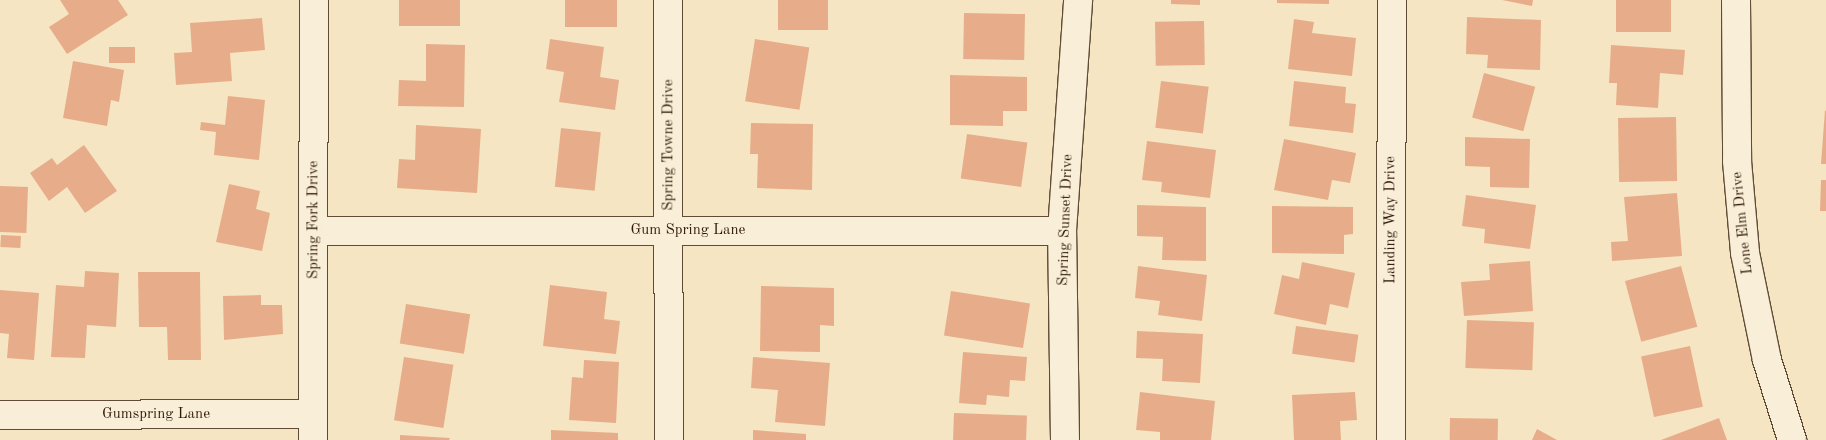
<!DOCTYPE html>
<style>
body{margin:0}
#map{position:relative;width:1826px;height:440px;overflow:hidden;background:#f6e5c2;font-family:"Old Standard TT",serif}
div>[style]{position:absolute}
.building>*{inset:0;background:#e7ad8a;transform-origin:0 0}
.roads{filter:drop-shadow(1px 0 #604c36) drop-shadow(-1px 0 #604c36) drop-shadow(0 1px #604c36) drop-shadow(0 -1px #604c36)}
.street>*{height:28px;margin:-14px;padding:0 14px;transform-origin:14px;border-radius:14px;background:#f9eed7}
span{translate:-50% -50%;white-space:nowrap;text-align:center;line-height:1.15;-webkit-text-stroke:5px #f9eed7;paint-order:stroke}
.street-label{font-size:15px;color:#2e1908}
</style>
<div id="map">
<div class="building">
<div style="clip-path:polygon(60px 0,118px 0,128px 15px,67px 54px,49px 27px,69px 14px)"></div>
<div style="left:399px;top:0;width:61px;height:26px"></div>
<div style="left:565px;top:0;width:52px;height:27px"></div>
<div style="left:778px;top:0;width:50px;height:30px"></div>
<div style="clip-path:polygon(1171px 0,1200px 0,1200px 5px,1171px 4px)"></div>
<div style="clip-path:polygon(1277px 0,1329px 0,1329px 4px,1277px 3px)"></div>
<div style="clip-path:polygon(1502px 0,1533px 0,1532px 6px)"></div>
<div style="left:1616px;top:0;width:55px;height:32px"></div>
<div style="left:964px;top:13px;width:61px;height:46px;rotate:1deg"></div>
<div style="clip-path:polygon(1467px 17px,1541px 20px,1540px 70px,1487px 68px,1488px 55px,1466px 54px)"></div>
<div style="clip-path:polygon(262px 18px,265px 50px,230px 53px,232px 81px,176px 85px,174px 53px,192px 52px,190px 23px)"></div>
<div style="clip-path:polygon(1294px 19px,1314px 22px,1312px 33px,1356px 38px,1352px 76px,1288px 69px)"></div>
<div style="left:1204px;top:21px;width:44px;height:49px;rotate:89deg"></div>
<div style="clip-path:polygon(550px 39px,604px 47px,600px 77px,619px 80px,615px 110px,559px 102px,564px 72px,546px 69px)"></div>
<div style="left:755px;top:39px;width:55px;height:63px;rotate:9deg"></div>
<div style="clip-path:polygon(426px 44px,465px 45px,464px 107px,398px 106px,399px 80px,426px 81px)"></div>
<div style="clip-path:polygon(1611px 45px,1685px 50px,1683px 75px,1660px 73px,1658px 108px,1616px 105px,1617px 83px,1609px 83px)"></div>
<div style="left:109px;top:47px;width:26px;height:16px"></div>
<div style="clip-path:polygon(73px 61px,124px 70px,119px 102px,111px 100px,107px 126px,63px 118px)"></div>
<div style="left:1484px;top:73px;width:53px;height:46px;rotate:15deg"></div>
<div style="clip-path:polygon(950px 75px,1027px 77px,1027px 111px,1003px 111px,1003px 126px,950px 125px)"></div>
<div style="left:1161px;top:81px;width:48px;height:47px;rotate:7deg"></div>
<div style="clip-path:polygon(1294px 81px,1346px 87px,1345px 103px,1356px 104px,1353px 133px,1289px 126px)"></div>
<div style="clip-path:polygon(228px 96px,265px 100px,259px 160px,214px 155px,216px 132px,200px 130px,201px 122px,225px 125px)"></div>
<div style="clip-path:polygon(1825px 110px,1826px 111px,1826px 164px,1821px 164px)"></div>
<div style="left:1676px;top:117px;width:64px;height:58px;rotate:89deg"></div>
<div style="clip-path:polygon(751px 123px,813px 124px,812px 190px,757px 188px,758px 154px,750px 154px)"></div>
<div style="clip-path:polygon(416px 125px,481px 129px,477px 193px,397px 188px,399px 159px,415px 160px)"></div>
<div style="left:561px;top:128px;width:40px;height:59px;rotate:6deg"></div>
<div style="left:967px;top:134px;width:61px;height:45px;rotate:8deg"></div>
<div style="clip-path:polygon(1465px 137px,1530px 139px,1529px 188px,1490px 187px,1490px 167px,1465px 166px)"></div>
<div style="clip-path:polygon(1284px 139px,1356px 153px,1350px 183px,1332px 180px,1328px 200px,1274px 190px)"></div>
<div style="clip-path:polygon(1147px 141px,1216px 150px,1210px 198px,1161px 192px,1162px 182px,1142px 180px)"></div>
<div style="clip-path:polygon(84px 145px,117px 191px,85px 213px,67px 187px,49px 201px,30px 173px,52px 158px,57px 165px)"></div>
<div style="clip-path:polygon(1821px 180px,1826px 180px,1826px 211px,1820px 211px)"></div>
<div style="clip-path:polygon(229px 184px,260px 191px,256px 209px,270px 213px,262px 251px,216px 242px)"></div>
<div style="left:0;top:186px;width:28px;height:46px;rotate:2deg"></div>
<div style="clip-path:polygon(1677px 193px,1682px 256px,1612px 261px,1611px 242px,1628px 241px,1624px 197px)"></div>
<div style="clip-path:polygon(1466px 195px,1536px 205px,1530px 249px,1484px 243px,1485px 229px,1462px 226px)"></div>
<div style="clip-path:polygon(1137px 205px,1206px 207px,1206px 261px,1162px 260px,1163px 237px,1137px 236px)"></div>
<div style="clip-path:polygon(1272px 206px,1353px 207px,1353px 234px,1344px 235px,1344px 254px,1272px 253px)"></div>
<div style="left:1px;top:235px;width:20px;height:12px;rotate:3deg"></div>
<div style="clip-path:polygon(1530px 261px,1533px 311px,1464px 316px,1461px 282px,1490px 280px,1489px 264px)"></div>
<div style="clip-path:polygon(1302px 262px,1355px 273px,1348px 308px,1330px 304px,1326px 325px,1274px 314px,1282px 275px,1299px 279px)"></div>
<div style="clip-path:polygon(1138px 266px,1207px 275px,1202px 321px,1158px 315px,1160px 301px,1135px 298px)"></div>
<div style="left:1681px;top:266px;width:63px;height:58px;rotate:75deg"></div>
<div style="clip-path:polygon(85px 271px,119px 273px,116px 327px,87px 325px,85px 358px,51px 357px,56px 285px,84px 287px)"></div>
<div style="clip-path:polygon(138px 272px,200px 272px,201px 360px,168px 360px,167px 327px,139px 327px)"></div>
<div style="clip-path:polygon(550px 285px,607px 292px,604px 319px,620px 321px,616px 354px,543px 346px)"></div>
<div style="clip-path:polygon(761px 286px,834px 288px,834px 326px,820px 325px,820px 352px,760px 351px)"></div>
<div style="clip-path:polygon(0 290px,39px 293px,34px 360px,7px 358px,9px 334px,0 333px)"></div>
<div style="left:951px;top:291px;width:80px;height:45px;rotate:9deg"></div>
<div style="clip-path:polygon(261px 295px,261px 305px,282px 305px,283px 334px,224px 340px,223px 296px)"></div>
<div style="left:406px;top:304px;width:65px;height:40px;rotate:9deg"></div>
<div style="left:1467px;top:320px;width:67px;height:48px;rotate:2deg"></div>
<div style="left:1296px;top:326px;width:63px;height:28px;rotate:8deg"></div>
<div style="clip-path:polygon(1137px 331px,1203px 334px,1200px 383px,1162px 381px,1163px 359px,1136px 358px)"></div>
<div style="left:1690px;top:346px;width:62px;height:50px;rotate:78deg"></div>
<div style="clip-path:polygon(963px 352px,1027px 357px,1025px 381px,1010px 380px,1009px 397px,987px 395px,986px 405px,959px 403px)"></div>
<div style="left:404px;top:357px;width:50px;height:64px;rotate:9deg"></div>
<div style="clip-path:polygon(753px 357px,830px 363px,825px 426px,775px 422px,778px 390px,751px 388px)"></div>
<div style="clip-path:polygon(584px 360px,619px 362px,616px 423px,569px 420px,572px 377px,583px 378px)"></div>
<div style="clip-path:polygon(1140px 392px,1215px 401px,1211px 440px,1160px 440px,1160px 432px,1136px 430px)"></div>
<div style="clip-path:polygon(1355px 392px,1357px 420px,1340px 421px,1341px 440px,1294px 440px,1292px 395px)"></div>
<div style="left:954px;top:413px;width:73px;height:27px;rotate:2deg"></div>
<div style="left:1450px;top:418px;width:48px;height:22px;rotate:1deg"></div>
<div style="clip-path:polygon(1719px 418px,1727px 440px,1661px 440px)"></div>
<div style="clip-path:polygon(1537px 429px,1557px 440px,1532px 440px)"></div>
<div style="clip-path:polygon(551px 430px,618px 433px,618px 440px,551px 440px)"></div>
<div style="clip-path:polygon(753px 430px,806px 434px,806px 440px,753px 440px)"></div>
<div style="clip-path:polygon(400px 435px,450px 438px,449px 440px,400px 440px)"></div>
</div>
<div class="roads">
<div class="street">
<div style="left:668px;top:0;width:440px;rotate:89.9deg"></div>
<div style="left:1736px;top:0;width:161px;rotate:89.6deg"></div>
<div style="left:1737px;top:161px;width:92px;rotate:85deg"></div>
<div style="left:1745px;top:253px;width:109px;rotate:78.4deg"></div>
<div style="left:1767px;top:360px;width:84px;rotate:72.6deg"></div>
<div style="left:314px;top:231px;width:748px"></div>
<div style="left:0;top:415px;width:313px;rotate:-0.2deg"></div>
<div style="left:313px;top:440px;width:440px;rotate:-89.9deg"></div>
<div style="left:1065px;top:440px;width:209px;rotate:-90.8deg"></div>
<div style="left:1062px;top:231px;width:232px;rotate:-86deg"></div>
<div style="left:1391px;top:440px;width:440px;rotate:-89.9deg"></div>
</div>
</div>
<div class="street-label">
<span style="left:669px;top:145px;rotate:-90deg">Spring Towne Drive</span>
<span style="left:314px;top:220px;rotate:-90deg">Spring Fork Drive</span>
<span style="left:1066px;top:220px;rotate:-88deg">Spring Sunset Drive</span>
<span style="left:1391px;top:220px;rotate:-90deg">Landing Way Drive</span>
<span style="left:1743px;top:223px;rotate:-96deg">Lone Elm Drive</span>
<span style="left:688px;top:231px">Gum Spring Lane</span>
<span style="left:156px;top:415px">Gumspring Lane</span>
</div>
</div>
